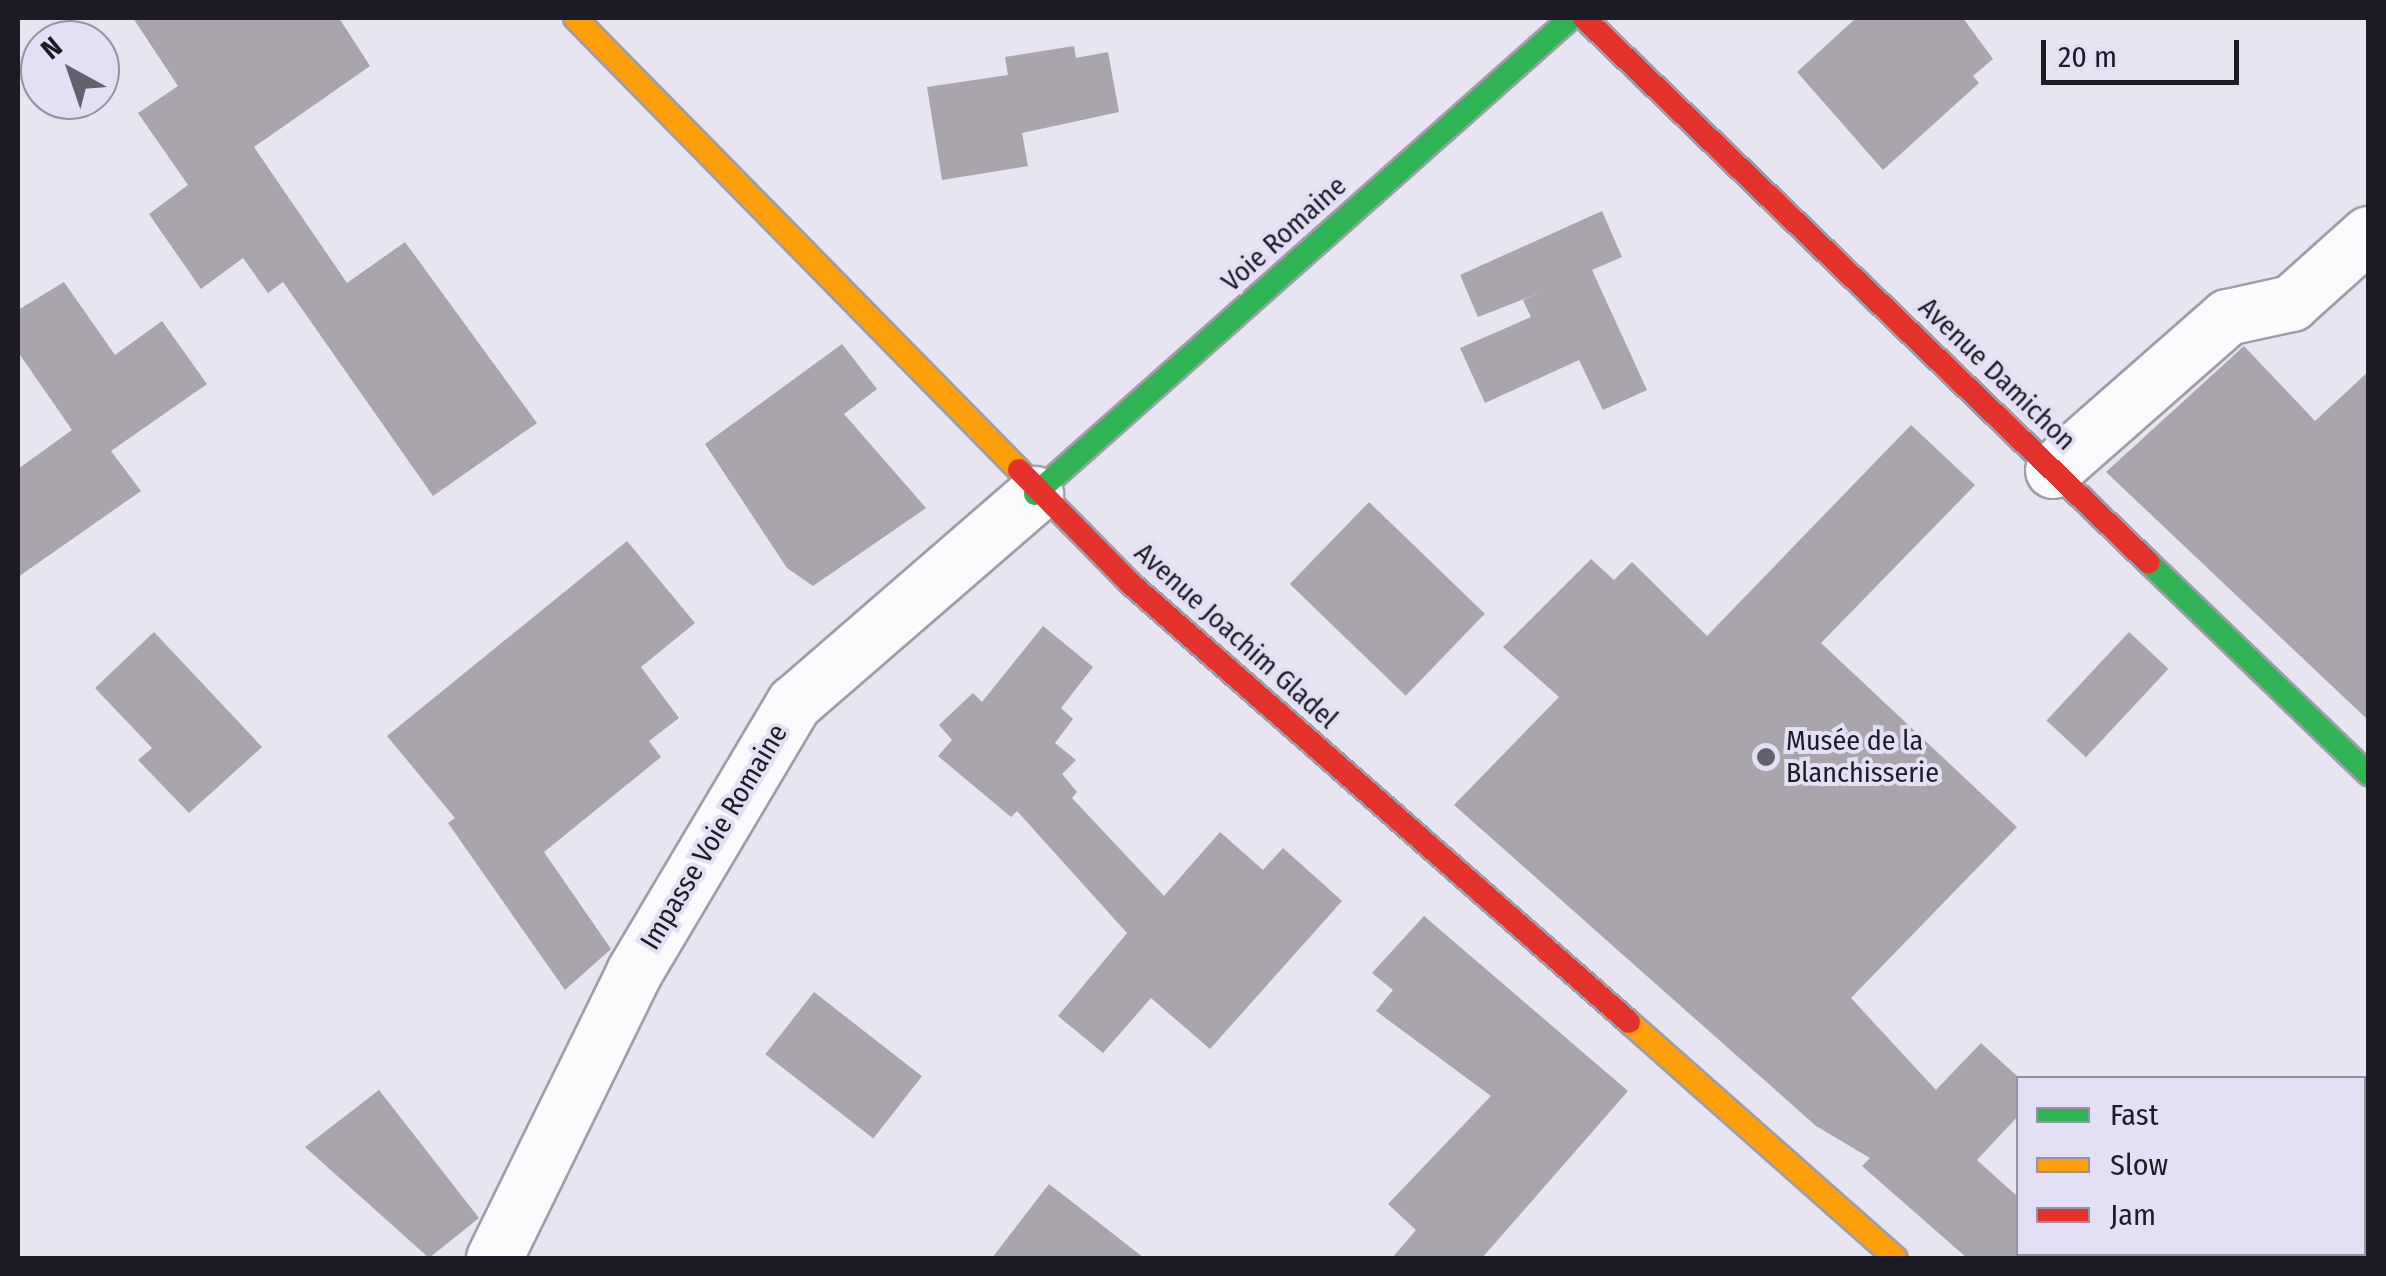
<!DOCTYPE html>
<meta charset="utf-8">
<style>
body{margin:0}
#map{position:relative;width:2386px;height:1276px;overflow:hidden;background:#e6e5f1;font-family:"Fira Sans Condensed",sans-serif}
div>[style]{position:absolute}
.building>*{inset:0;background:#aaa4ac;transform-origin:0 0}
.roads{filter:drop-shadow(2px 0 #9f9ea7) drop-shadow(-2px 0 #9f9ea7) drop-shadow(0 2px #9f9ea7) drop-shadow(0 -2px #9f9ea7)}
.street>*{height:55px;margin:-27.5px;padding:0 27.5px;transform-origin:27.5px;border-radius:27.5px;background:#fbfbfd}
.fast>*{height:22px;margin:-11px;padding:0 11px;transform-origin:11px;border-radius:11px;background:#30b455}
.slow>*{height:22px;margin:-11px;padding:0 11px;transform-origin:11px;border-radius:11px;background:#ff9f0a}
.jam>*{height:22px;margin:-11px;padding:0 11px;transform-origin:11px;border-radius:11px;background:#e5322d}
.dots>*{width:28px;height:28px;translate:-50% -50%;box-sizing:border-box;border:5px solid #e3e0f6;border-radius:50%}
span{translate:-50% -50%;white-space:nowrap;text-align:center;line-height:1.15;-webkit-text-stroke:8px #e3e0f6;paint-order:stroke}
.street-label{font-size:28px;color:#1d1c24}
.poi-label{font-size:28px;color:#1d1c24}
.left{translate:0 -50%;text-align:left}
.frame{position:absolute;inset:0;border:20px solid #1d1c24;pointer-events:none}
.legend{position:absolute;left:2016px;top:1076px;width:350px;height:180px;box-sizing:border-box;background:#e3e0f6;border:2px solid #9492a2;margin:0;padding:12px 18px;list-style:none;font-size:30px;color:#1d1c24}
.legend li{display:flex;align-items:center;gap:20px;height:50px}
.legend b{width:50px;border:2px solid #9492a2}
.north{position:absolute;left:20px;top:20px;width:100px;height:100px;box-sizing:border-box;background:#e3e0f6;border:2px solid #9492a2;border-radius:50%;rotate:320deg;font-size:28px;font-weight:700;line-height:40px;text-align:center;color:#1d1c24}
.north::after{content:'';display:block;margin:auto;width:35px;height:45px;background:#63626c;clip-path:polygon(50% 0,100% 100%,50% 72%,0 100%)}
.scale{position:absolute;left:2041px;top:40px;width:198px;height:45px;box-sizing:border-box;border:5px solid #1d1c24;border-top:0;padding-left:12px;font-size:30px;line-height:35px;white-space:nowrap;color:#1d1c24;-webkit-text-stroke:8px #e3e0f6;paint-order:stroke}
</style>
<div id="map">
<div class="building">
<div style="clip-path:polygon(133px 18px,339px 18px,370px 66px,254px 147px,347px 283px,405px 242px,537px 423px,433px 496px,283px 282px,268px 293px,243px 258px,201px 289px,149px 214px,188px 185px,138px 113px,178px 86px)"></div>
<div style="clip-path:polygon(1856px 18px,1963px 18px,1993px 59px,1973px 76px,1979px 83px,1883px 170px,1797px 72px)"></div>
<div style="clip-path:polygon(1074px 46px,1076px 58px,1108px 52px,1119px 112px,1022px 133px,1028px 166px,942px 180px,927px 87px,1008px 75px,1005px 57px)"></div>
<div style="clip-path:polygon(1602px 211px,1622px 257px,1592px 270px,1647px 390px,1603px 410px,1579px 360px,1485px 403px,1460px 348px,1531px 317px,1523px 300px,1547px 290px,1478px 317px,1460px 275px)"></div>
<div style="clip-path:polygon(64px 282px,115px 355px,162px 321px,207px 384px,111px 451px,141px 491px,18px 577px,18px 469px,72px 430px,18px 352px,18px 310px)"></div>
<div style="clip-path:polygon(842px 344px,877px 389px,844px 414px,926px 508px,813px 586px,787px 568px,705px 444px)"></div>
<div style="clip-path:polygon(2244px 346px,2315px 421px,2368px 372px,2368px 720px,2106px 472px)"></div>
<div style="clip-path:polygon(1911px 425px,1975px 485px,1821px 643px,2017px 827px,1851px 998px,1936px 1090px,1981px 1043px,2018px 1077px,2018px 1116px,1977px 1160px,2018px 1197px,2018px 1258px,1967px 1258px,1862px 1166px,1870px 1158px,1816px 1126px,1454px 805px,1559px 697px,1503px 647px,1591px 559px,1614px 580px,1632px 562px,1707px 636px)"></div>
<div style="left:1369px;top:502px;width:161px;height:114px;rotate:44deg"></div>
<div style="clip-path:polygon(627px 541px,695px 623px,641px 667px,679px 718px,649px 741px,661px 757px,544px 852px,611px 949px,565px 990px,448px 823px,455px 818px,387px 736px)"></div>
<div style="clip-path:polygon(1043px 626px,1093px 667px,1061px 708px,1073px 719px,1055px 743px,1076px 760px,1062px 774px,1077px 792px,1072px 798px,1164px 896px,1220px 832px,1263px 870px,1283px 848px,1342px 901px,1210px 1049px,1151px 998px,1103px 1053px,1058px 1016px,1127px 933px,1017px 811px,1011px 817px,938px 756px,952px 740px,939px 725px,973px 693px,982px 702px)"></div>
<div style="clip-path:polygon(154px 632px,262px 747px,189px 813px,138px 760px,152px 748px,95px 688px)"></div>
<div style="left:2129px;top:632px;width:54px;height:121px;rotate:43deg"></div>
<div style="clip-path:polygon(1424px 916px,1628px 1091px,1482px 1258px,1392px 1258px,1416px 1230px,1388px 1204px,1491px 1096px,1376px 1011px,1393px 990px,1372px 973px)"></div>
<div style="left:814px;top:992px;width:137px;height:79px;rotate:38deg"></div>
<div style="clip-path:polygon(379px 1090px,479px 1218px,429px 1258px,305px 1147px)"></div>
<div style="clip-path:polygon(1049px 1184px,1080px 1208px,1144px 1258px,992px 1258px)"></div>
</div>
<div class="roads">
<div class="street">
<div style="left:2053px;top:470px;width:232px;rotate:-41.3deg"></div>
<div style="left:2227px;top:317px;width:66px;rotate:-12.3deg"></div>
<div style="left:2291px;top:303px;width:103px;rotate:-41.9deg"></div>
<div style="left:494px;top:1258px;width:318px;rotate:-63.9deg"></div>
<div style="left:634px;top:972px;width:313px;rotate:-59.3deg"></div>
<div style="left:794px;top:703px;width:319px;rotate:-40.9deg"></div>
</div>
<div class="fast">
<div style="left:1035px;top:494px;width:717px;rotate:-41.61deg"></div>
<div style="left:2148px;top:562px;width:306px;rotate:43.9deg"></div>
</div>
<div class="slow">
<div style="left:575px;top:18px;width:634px;rotate:45.51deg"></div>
<div style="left:1629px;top:1022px;width:356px;rotate:41.5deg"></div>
</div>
<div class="jam">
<div style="left:1584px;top:18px;width:784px;rotate:43.97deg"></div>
<div style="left:1019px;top:470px;width:160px;rotate:45.5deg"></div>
<div style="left:1131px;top:584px;width:663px;rotate:41.33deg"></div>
</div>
</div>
<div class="dots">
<div style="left:1766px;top:757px;background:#63626c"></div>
</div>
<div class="street-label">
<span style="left:1284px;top:234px;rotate:-42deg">Voie Romaine</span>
<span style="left:1997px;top:374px;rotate:44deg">Avenue Damichon</span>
<span style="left:1236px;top:636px;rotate:42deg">Avenue Joachim Gladel</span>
<span style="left:714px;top:837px;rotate:-59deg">Impasse Voie Romaine</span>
</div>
<div class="poi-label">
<span class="left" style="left:1786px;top:757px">Musée de la<br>Blanchisserie</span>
</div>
<div class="frame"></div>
<ul class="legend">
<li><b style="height:12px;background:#30b455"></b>Fast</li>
<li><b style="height:12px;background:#ff9f0a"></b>Slow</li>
<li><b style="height:12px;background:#e5322d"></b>Jam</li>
</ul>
<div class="north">N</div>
<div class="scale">20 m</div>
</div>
